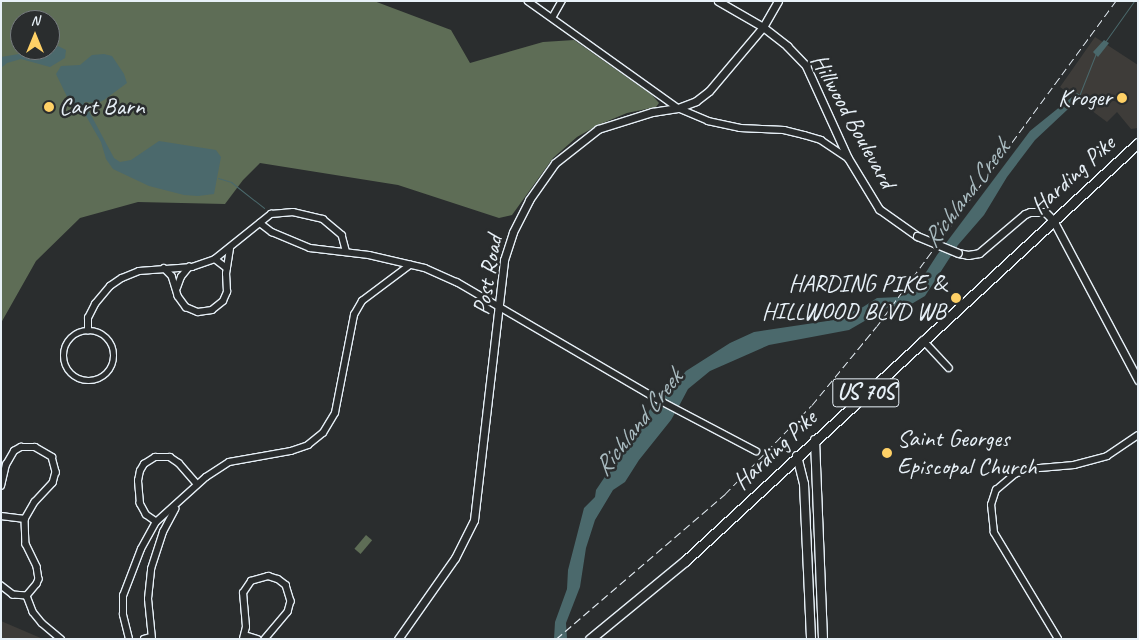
<!DOCTYPE html>
<style>
body{margin:0}
#map{position:relative;width:1139px;height:640px;overflow:hidden;background:#2a2d2e;font-family:Caveat,sans-serif}
div>[style]{position:absolute}
.built>*{inset:0;background:#3e3c39}
.green>*{inset:0;background:#5e6d56;transform-origin:0 0}
.water>*{inset:0;background:#4b696c}
.stream>*{height:1px;margin:-0.5px;padding:0 0.5px;transform-origin:0.5px;border-radius:0.5px;background:#4b696c}
.roads{filter:drop-shadow(1px 0 #e8f1f8) drop-shadow(-1px 0 #e8f1f8) drop-shadow(0 1px #e8f1f8) drop-shadow(0 -1px #e8f1f8)}
.minor>*{height:5.5px;margin:-2.75px;padding:0 2.75px;transform-origin:2.75px;border-radius:2.75px;background:#2a2d2e}
.minor>.ring{margin:-2.75px;padding:0;box-sizing:content-box;background:none;border:5.5px solid #2a2d2e;border-radius:50%}
.tertiary>*{height:7px;margin:-3.5px;padding:0 3.5px;transform-origin:3.5px;border-radius:3.5px;background:#2a2d2e}
.secondary>*{height:8px;margin:-4px;padding:0 4px;transform-origin:4px;border-radius:4px;background:#2a2d2e}
.primary>*{height:9px;margin:-4.5px;padding:0 4.5px;transform-origin:4.5px;border-radius:4.5px;background:#2a2d2e}
.rail>*{height:1px;margin-top:-0.5px;transform-origin:0;background:repeating-linear-gradient(90deg,#e8f1f8 0 8px,transparent 0 12px)}
.bridges{filter:drop-shadow(1px 0 #e8f1f8) drop-shadow(-1px 0 #e8f1f8) drop-shadow(0 1px #e8f1f8) drop-shadow(0 -1px #e8f1f8)}
.tertiary-bridge>*{height:7px;margin:-3.5px;padding:0 3.5px;transform-origin:3.5px;border-radius:3.5px;background:#2a2d2e}
.dots>*{width:14px;height:14px;translate:-50% -50%;box-sizing:border-box;border:2px solid #2a2d2e;border-radius:50%}
span{translate:-50% -50%;white-space:nowrap;text-align:center;line-height:1.15;-webkit-text-stroke:5px #2a2d2e;paint-order:stroke}
.shield-label span{padding:1px 4px;background:#2a2d2e;border:1px solid;border-radius:4px;-webkit-text-stroke-width:0}
.shield-label{font-size:22px;color:#e8f1f8;font-weight:700}
.poi-label{font-size:24px;color:#e8f1f8}
.right{translate:-100% -50%;text-align:right}
.left{translate:0 -50%;text-align:left}
.street-label{font-size:24px;color:#e8f1f8}
.water-label{font-size:25px;color:#a9bbc0;font-style:italic}
.frame{position:absolute;inset:0;border:2px solid #e8f1f8;pointer-events:none}
.north{position:absolute;left:10px;top:10px;width:50px;height:50px;box-sizing:border-box;background:#2a2d2e;border:1px solid #767b7f;border-radius:50%;rotate:0deg;font-size:14px;font-weight:700;line-height:20px;text-align:center;color:#e8f1f8}
.north::after{content:'';display:block;margin:auto;width:18px;height:22px;background:#ffd166;clip-path:polygon(50% 0,100% 100%,50% 72%,0 100%)}
</style>
<div id="map">
<div class="built">
<div style="clip-path:polygon(1095px 37px,1138px 65px,1138px 128px,1131px 129px,1117px 112px,1107px 122px,1060px 87px)"></div>
<div style="clip-path:polygon(1px 621px,43px 639px,1px 639px)"></div>
</div>
<div class="green">
<div style="clip-path:polygon(evenodd,1px 1px,374px 1px,451px 30px,470px 63px,543px 42px,574px 40px,652px 95px,659px 103px,656px 107px,627px 113px,598px 125px,577px 137px,553px 158px,512px 215px,499px 218px,398px 185px,260px 163px,243px 180px,225px 204px,138px 202px,80px 218px,36px 261px,1px 323px,1px 1px,20px 20px,50px 20px,50px 50px,20px 50px,20px 20px)"></div>
<div style="left:366px;top:535px;width:8px;height:18px;rotate:40deg"></div>
</div>
<div class="water">
<div style="clip-path:polygon(1104px 40px,1109px 43px,1098px 57px,1093px 52px)"></div>
<div style="clip-path:polygon(58px 46px,66px 50px,65px 58px,50px 67px,21px 59px,7px 63px,1px 68px,1px 57px,19px 54px,41px 58px)"></div>
<div style="clip-path:polygon(104px 54px,112px 56px,124px 74px,127px 83px,104px 100px,98px 103px,84px 102px,114px 158px,120px 162px,131px 160px,159px 141px,216px 150px,221px 157px,214px 194px,198px 196px,184px 195px,149px 186px,113px 169px,106px 159px,101px 142px,79px 104px,72px 107px,56px 74px,61px 66px,80px 65px,92px 55px)"></div>
<div style="clip-path:polygon(1077px 93px,1084px 98px,1067px 110px,1035px 140px,1007px 177px,984px 215px,958px 245px,925px 296px,908px 306px,887px 308px,849px 330px,769px 345px,710px 371px,688px 389px,679px 406px,674px 409px,675px 413px,671px 420px,639px 460px,625px 482px,613px 490px,595px 520px,586px 548px,580px 587px,566px 623px,567px 639px,554px 639px,555px 622px,567px 589px,568px 570px,584px 508px,595px 497px,596px 490px,655px 402px,668px 393px,686px 371px,730px 343px,754px 332px,834px 320px,863px 307px,877px 298px,899px 297px,914px 291px,937px 255px,1030px 131px)"></div>
</div>
<div class="stream">
<div style="left:1105px;top:42px;width:50px;rotate:-54.7deg"></div>
<div style="left:1079px;top:96px;width:46px;rotate:-68.4deg"></div>
<div style="left:218px;top:178px;width:14px;rotate:17deg"></div>
<div style="left:231px;top:182px;width:42px;rotate:38.2deg"></div>
</div>
<div class="roads">
<div class="minor">
<div style="left:528px;top:1px;width:184px;rotate:35.5deg"></div>
<div style="left:678px;top:108px;width:33px;rotate:23deg"></div>
<div style="left:708px;top:121px;width:33px;rotate:12deg"></div>
<div style="left:740px;top:128px;width:44px;rotate:2.6deg"></div>
<div style="left:784px;top:130px;width:21px;rotate:14deg"></div>
<div style="left:804px;top:135px;width:18px;rotate:16deg"></div>
<div style="left:821px;top:140px;width:32px;rotate:34deg"></div>
<div style="left:552px;top:18px;width:20px;rotate:-60deg"></div>
<div style="left:260px;top:223px;width:15px;rotate:37deg"></div>
<div style="left:272px;top:232px;width:41px;rotate:22.8deg"></div>
<div style="left:310px;top:248px;width:59px;rotate:6.8deg"></div>
<div style="left:369px;top:255px;width:57px;rotate:13.1deg"></div>
<div style="left:425px;top:268px;width:35px;rotate:24deg"></div>
<div style="left:457px;top:282px;width:232px;rotate:30.3deg"></div>
<div style="left:657px;top:399px;width:112px;rotate:27.7deg"></div>
<div style="left:215px;top:259px;width:15px;rotate:37deg"></div>
<div style="left:164px;top:268px;width:11px;rotate:45deg"></div>
<div style="left:172px;top:276px;width:21px;rotate:73deg"></div>
<div style="left:178px;top:296px;width:14px;rotate:54deg"></div>
<div style="left:186px;top:307px;width:13px;rotate:23deg"></div>
<div style="left:198px;top:312px;width:14px;rotate:-8deg"></div>
<div style="left:212px;top:310px;width:14px;rotate:-39deg"></div>
<div style="left:223px;top:301px;width:10px;rotate:-66deg"></div>
<div style="left:227px;top:292px;width:18px;rotate:-93deg"></div>
<div style="left:226px;top:274px;width:25px;rotate:-81deg"></div>
<div style="left:177px;top:288px;width:12px;rotate:-70deg"></div>
<div style="left:181px;top:277px;width:13px;rotate:-51deg"></div>
<div class="ring" style="left:64px;top:331px;width:44.5px;height:44.5px"></div>
<div style="left:88px;top:331px;width:13px;rotate:-90deg"></div>
<div style="left:88px;top:318px;width:16px;rotate:-63deg"></div>
<div style="left:95px;top:304px;width:23px;rotate:-50deg"></div>
<div style="left:110px;top:286px;width:14px;rotate:-34deg"></div>
<div style="left:122px;top:278px;width:18px;rotate:-22deg"></div>
<div style="left:139px;top:271px;width:53px;rotate:-4.3deg"></div>
<div style="left:192px;top:267px;width:24px;rotate:-19deg"></div>
<div style="left:215px;top:259px;width:72px;rotate:-38.8deg"></div>
<div style="left:271px;top:214px;width:22px;rotate:-5deg"></div>
<div style="left:293px;top:212px;width:31px;rotate:13deg"></div>
<div style="left:323px;top:219px;width:25px;rotate:40deg"></div>
<div style="left:342px;top:235px;width:16px;rotate:75deg"></div>
<div style="left:923px;top:340px;width:38px;rotate:47deg"></div>
<div style="left:1px;top:486px;width:22px;rotate:-77deg"></div>
<div style="left:6px;top:465px;width:16px;rotate:-60deg"></div>
<div style="left:14px;top:451px;width:8px;rotate:-30deg"></div>
<div style="left:21px;top:447px;width:14px"></div>
<div style="left:35px;top:447px;width:20px;rotate:30deg"></div>
<div style="left:52px;top:457px;width:16px;rotate:75deg"></div>
<div style="left:56px;top:472px;width:11px;rotate:105deg"></div>
<div style="left:53px;top:483px;width:26px;rotate:133deg"></div>
<div style="left:35px;top:502px;width:20px;rotate:120deg"></div>
<div style="left:25px;top:519px;width:25px;rotate:88deg"></div>
<div style="left:26px;top:544px;width:25px;rotate:64deg"></div>
<div style="left:37px;top:567px;width:12px;rotate:81deg"></div>
<div style="left:39px;top:579px;width:5px;rotate:112deg"></div>
<div style="left:37px;top:584px;width:16px;rotate:130deg"></div>
<div style="left:27px;top:596px;width:14px;rotate:-176deg"></div>
<div style="left:13px;top:595px;width:15px;rotate:-143deg"></div>
<div style="left:1px;top:516px;width:24px;rotate:7deg"></div>
<div style="left:156px;top:522px;width:12px;rotate:-145deg"></div>
<div style="left:146px;top:515px;width:13px;rotate:-119deg"></div>
<div style="left:140px;top:504px;width:23px;rotate:-95deg"></div>
<div style="left:138px;top:481px;width:10px;rotate:-79deg"></div>
<div style="left:140px;top:471px;width:8px;rotate:-60deg"></div>
<div style="left:144px;top:464px;width:13px;rotate:-32deg"></div>
<div style="left:155px;top:457px;width:15px"></div>
<div style="left:170px;top:457px;width:11px;rotate:34deg"></div>
<div style="left:179px;top:463px;width:28px;rotate:49deg"></div>
<div style="left:27px;top:596px;width:17px;rotate:69deg"></div>
<div style="left:33px;top:612px;width:14px;rotate:51deg"></div>
<div style="left:42px;top:623px;width:25px;rotate:40deg"></div>
<div style="left:245px;top:635px;width:13px;rotate:18deg"></div>
<div style="left:129px;top:639px;width:25px;rotate:-104deg"></div>
<div style="left:123px;top:615px;width:19px;rotate:-90deg"></div>
<div style="left:123px;top:596px;width:50px;rotate:-69deg"></div>
<div style="left:141px;top:549px;width:31px;rotate:-61deg"></div>
<div style="left:156px;top:522px;width:67px;rotate:-42deg"></div>
<div style="left:206px;top:477px;width:27px;rotate:-33deg"></div>
<div style="left:229px;top:462px;width:63px;rotate:-10.1deg"></div>
<div style="left:291px;top:451px;width:18px;rotate:-19deg"></div>
<div style="left:308px;top:445px;width:19px;rotate:-39deg"></div>
<div style="left:323px;top:433px;width:23px;rotate:-59deg"></div>
<div style="left:335px;top:413px;width:100px;rotate:-79deg"></div>
<div style="left:354px;top:315px;width:16px;rotate:-60deg"></div>
<div style="left:362px;top:301px;width:60px;rotate:-36.9deg"></div>
<div style="left:144px;top:639px;width:7px;rotate:-16deg"></div>
<div style="left:152px;top:639px;width:40px;rotate:-95.7deg"></div>
<div style="left:148px;top:599px;width:30px;rotate:-84deg"></div>
<div style="left:151px;top:569px;width:39px;rotate:-72deg"></div>
<div style="left:163px;top:532px;width:26px;rotate:-62deg"></div>
<div style="left:243px;top:639px;width:12px;rotate:-76deg"></div>
<div style="left:246px;top:627px;width:34px;rotate:-95deg"></div>
<div style="left:243px;top:593px;width:14px;rotate:-56deg"></div>
<div style="left:251px;top:581px;width:18px;rotate:-16deg"></div>
<div style="left:268px;top:576px;width:10px;rotate:17deg"></div>
<div style="left:278px;top:579px;width:10px;rotate:37deg"></div>
<div style="left:286px;top:585px;width:17px;rotate:73deg"></div>
<div style="left:291px;top:601px;width:11px;rotate:105deg"></div>
<div style="left:288px;top:612px;width:35px;rotate:130deg"></div>
<div style="left:1058px;top:639px;width:124px;rotate:-121.1deg"></div>
<div style="left:994px;top:533px;width:28px;rotate:-96deg"></div>
<div style="left:991px;top:505px;width:16px;rotate:-72deg"></div>
<div style="left:996px;top:490px;width:25px;rotate:-40deg"></div>
<div style="left:1015px;top:474px;width:14px;rotate:-21deg"></div>
<div style="left:1028px;top:469px;width:46px;rotate:-5deg"></div>
<div style="left:1074px;top:465px;width:34px;rotate:-15deg"></div>
<div style="left:1107px;top:456px;width:37px;rotate:-34deg"></div>
</div>
<div class="tertiary">
<div style="left:718px;top:1px;width:52px;rotate:30deg"></div>
<div style="left:763px;top:27px;width:31px;rotate:38deg"></div>
<div style="left:787px;top:46px;width:28px;rotate:46deg"></div>
<div style="left:806px;top:66px;width:101px;rotate:65.5deg"></div>
<div style="left:848px;top:158px;width:60px;rotate:58.7deg"></div>
<div style="left:879px;top:209px;width:47px;rotate:35.4deg"></div>
<div style="left:958px;top:253px;width:10px;rotate:11deg"></div>
<div style="left:968px;top:255px;width:11px;rotate:-10deg"></div>
<div style="left:979px;top:253px;width:60px;rotate:-40.3deg"></div>
<div style="left:1025px;top:214px;width:5px;rotate:-22deg"></div>
<div style="left:1030px;top:212px;width:15px"></div>
<div style="left:1045px;top:212px;width:11px;rotate:45deg"></div>
<div style="left:1053px;top:220px;width:181px;rotate:62deg"></div>
<div style="left:398px;top:639px;width:99px;rotate:-54.9deg"></div>
<div style="left:455px;top:558px;width:42px;rotate:-63.4deg"></div>
<div style="left:474px;top:520px;width:262px;rotate:-83.4deg"></div>
<div style="left:504px;top:260px;width:29px;rotate:-72deg"></div>
<div style="left:513px;top:232px;width:36px;rotate:-63deg"></div>
<div style="left:529px;top:200px;width:45px;rotate:-54.9deg"></div>
<div style="left:555px;top:163px;width:55px;rotate:-38.3deg"></div>
<div style="left:598px;top:129px;width:57px;rotate:-17.5deg"></div>
<div style="left:652px;top:112px;width:26px;rotate:-9deg"></div>
<div style="left:678px;top:108px;width:19px;rotate:-21deg"></div>
<div style="left:696px;top:101px;width:16px;rotate:-38deg"></div>
<div style="left:709px;top:91px;width:84px;rotate:-49.8deg"></div>
<div style="left:763px;top:27px;width:30px;rotate:-60deg"></div>
</div>
<div class="secondary">
<div style="left:815px;top:440px;width:199px;rotate:87.7deg"></div>
<div style="left:797px;top:456px;width:29px;rotate:76deg"></div>
<div style="left:804px;top:484px;width:155px;rotate:87.4deg"></div>
</div>
<div class="primary">
<div style="left:590px;top:639px;width:123px;rotate:-39.4deg"></div>
<div style="left:685px;top:561px;width:616px;rotate:-42.7deg"></div>
</div>
</div>
<div class="rail">
<div style="left:556px;top:639px;width:223px;rotate:-40.6deg"></div>
<div style="left:725px;top:494px;width:124px;rotate:-45.7deg"></div>
<div style="left:812px;top:405px;width:102px;rotate:-50.6deg"></div>
<div style="left:877px;top:326px;width:403px;rotate:-53.7deg"></div>
</div>
<div class="bridges">
<div class="tertiary-bridge">
<div style="left:917px;top:236px;width:44px;rotate:22.5deg"></div>
</div>
</div>
<div class="dots">
<div style="left:1122px;top:98px;background:#ffd166"></div>
<div style="left:49px;top:107px;background:#ffd166"></div>
<div style="left:956px;top:298px;background:#ffd166"></div>
<div style="left:887px;top:453px;background:#ffd166"></div>
</div>
<div class="shield-label">
<span style="left:866px;top:393px">US 70S</span>
</div>
<div class="poi-label">
<span class="right" style="left:1112px;top:98px">Kroger</span>
<span class="left" style="left:59px;top:107px">Cart Barn</span>
<span class="right" style="left:946px;top:298px">HARDING PIKE &amp;<br>HILLWOOD BLVD WB</span>
<span class="left" style="left:897px;top:453px">Saint Georges<br>Episcopal Church</span>
</div>
<div class="street-label">
<span style="left:853px;top:121px;rotate:61deg">Hillwood Boulevard</span>
<span style="left:1073px;top:175px;rotate:-42deg">Harding Pike</span>
<span style="left:488px;top:275px;rotate:-80deg">Post Road</span>
<span style="left:775px;top:450px;rotate:-43deg">Harding Pike</span>
</div>
<div class="water-label">
<span style="left:966px;top:194px;rotate:-53deg">Richland Creek</span>
<span style="left:638px;top:423px;rotate:-52deg">Richland Creek</span>
</div>
<div class="frame"></div>
<div class="north">N</div>
</div>
